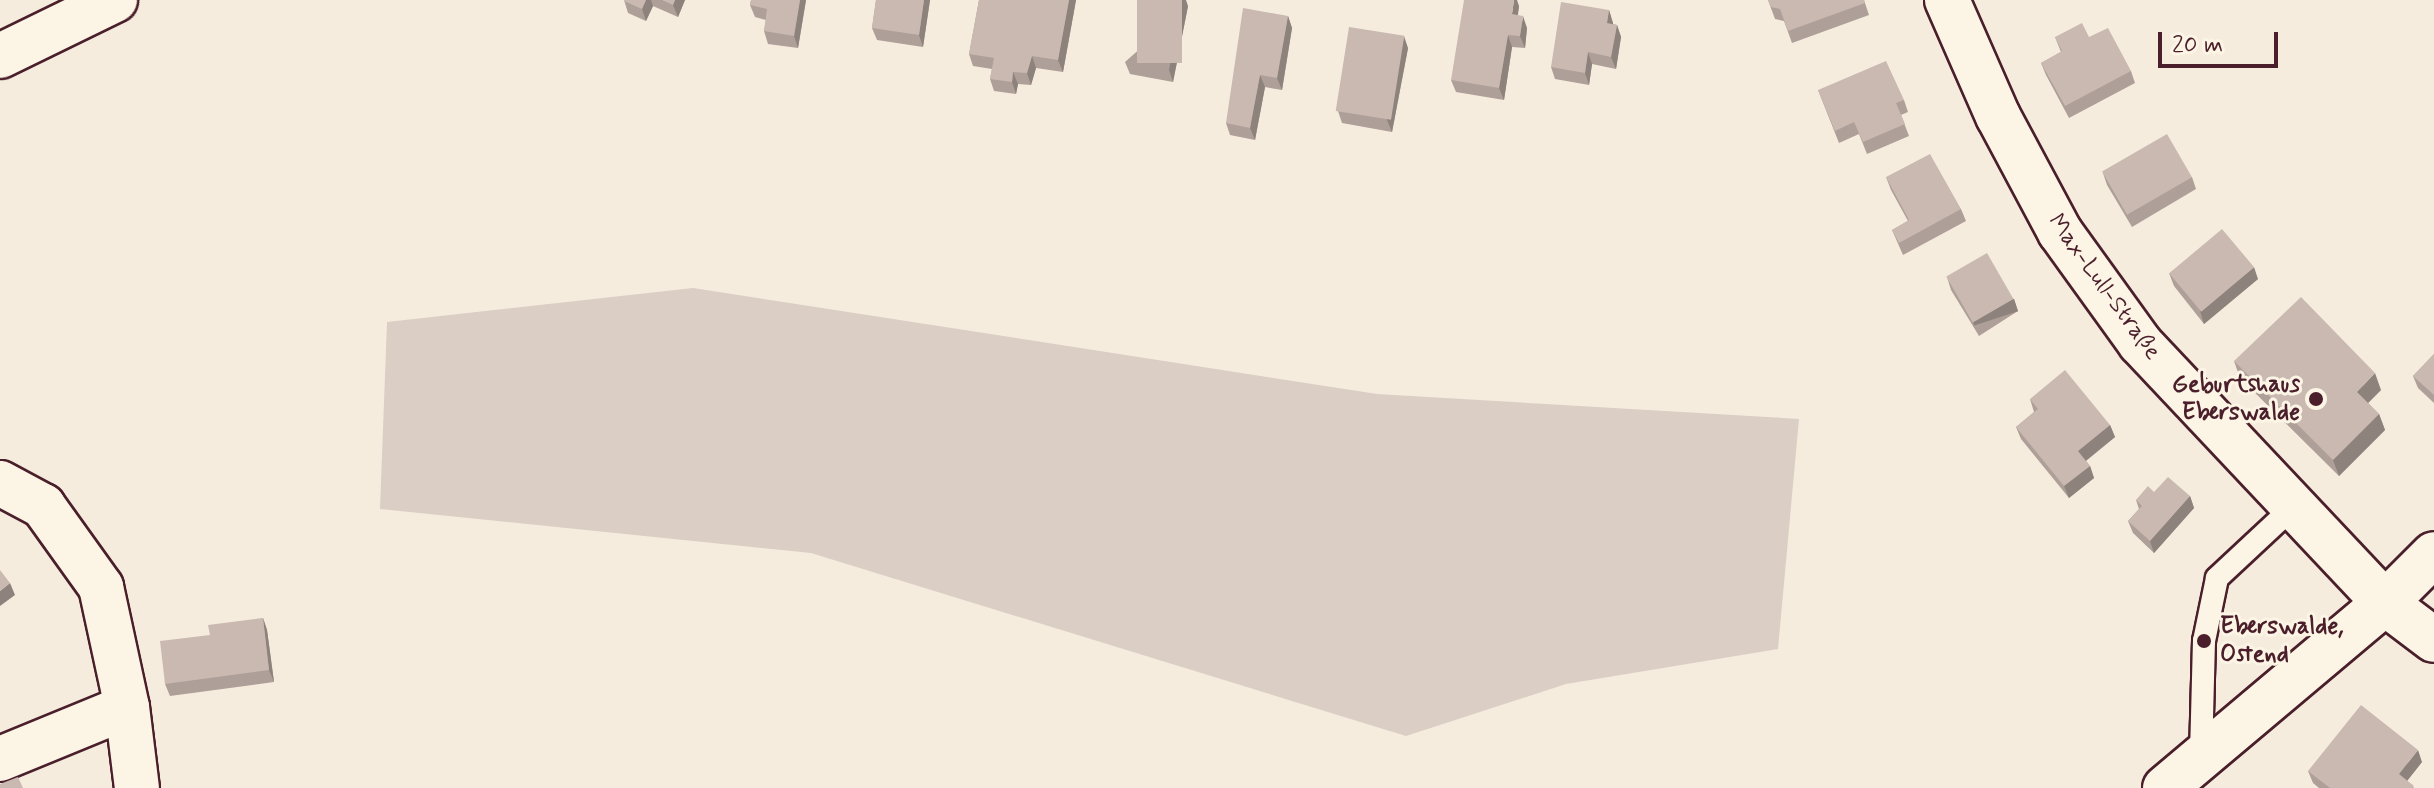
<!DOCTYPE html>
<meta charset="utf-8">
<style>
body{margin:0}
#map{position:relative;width:2434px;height:788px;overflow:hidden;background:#f5ecde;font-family:Mynerve,sans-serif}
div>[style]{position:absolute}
.green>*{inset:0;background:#dbcec4}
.roads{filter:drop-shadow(2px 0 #4a1f2b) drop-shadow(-2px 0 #4a1f2b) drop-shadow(0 2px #4a1f2b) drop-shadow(0 -2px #4a1f2b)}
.service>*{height:22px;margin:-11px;padding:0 11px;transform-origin:11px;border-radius:11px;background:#fcf5e5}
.minor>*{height:44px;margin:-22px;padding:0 22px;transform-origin:22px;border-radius:22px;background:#fcf5e5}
.wall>*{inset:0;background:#ae9f98}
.shaded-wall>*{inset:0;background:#8d827c;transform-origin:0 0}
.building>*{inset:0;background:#cab9b1;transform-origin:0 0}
.dots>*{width:22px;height:22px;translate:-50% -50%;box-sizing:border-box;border:4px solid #fcf5e5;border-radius:50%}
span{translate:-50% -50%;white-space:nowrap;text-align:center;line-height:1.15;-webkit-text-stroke:6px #fcf5e5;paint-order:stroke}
.street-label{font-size:24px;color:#4a1f2b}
.poi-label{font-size:24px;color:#4a1f2b;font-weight:700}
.right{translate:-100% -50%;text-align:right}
.left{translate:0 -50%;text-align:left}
.scale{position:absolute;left:2158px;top:32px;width:120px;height:36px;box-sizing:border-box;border:4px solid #4a1f2b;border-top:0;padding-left:10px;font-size:24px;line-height:28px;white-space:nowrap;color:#4a1f2b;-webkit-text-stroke:6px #fcf5e5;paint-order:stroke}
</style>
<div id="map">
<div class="green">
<div style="clip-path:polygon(693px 288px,1377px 394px,1799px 419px,1778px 649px,1566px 684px,1406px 736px,811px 553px,380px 509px,387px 322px)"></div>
</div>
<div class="roads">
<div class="service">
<div style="left:2201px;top:755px;width:114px;rotate:-88.5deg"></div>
<div style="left:2204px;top:641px;width:64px;rotate:-78.3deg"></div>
<div style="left:2217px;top:578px;width:103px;rotate:-43deg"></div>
</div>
<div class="minor">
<div style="left:1947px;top:0;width:127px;rotate:66.3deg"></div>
<div style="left:1998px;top:116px;width:132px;rotate:61.9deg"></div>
<div style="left:2060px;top:232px;width:137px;rotate:54.2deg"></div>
<div style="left:2140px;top:343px;width:357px;rotate:46.7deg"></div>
<div style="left:2385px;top:603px;width:61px;rotate:37.1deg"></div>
<div style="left:0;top:56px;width:128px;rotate:-26deg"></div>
<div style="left:0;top:483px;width:49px;rotate:28.1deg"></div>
<div style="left:43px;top:506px;width:100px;rotate:54.4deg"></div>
<div style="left:101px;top:587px;width:123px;rotate:77.8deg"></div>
<div style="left:127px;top:707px;width:82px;rotate:83deg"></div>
<div style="left:0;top:759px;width:137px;rotate:-22.3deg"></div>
<div style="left:2165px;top:788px;width:287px;rotate:-40.1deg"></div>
<div style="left:2385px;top:603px;width:69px;rotate:-45deg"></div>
</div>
</div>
<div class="wall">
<div style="clip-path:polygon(624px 0,685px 0,678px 17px,653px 6px,646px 21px,628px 13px)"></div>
<div style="clip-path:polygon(751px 0,806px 0,798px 48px,768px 44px,764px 31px,766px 20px,755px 17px,750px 5px)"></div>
<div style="clip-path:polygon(876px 0,930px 0,923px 47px,877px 40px,872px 28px)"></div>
<div style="clip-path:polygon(979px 0,1076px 0,1063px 72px,1036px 68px,1031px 85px,1018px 84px,1016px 94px,994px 91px,990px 79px,992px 69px,973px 66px,969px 54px)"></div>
<div style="clip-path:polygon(1768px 0,1864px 0,1869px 15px,1792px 43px,1784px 21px,1775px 19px)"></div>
<div style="clip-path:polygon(1188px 6px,1173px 82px,1130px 74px,1125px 62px)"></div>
<div style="clip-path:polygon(1519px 6px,1518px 15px,1527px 28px,1525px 48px,1512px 47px,1504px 100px,1456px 92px,1451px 80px)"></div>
<div style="clip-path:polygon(1609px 10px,1613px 24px,1617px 25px,1621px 37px,1616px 69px,1592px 64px,1589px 85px,1555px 79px,1551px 67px)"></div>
<div style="clip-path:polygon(1288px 16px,1292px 28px,1282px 90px,1265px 87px,1255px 140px,1230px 135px,1226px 123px)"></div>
<div style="clip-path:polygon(2055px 37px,2089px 37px,2131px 71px,2135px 83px,2069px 118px,2046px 75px,2041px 63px,2061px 52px)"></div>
<div style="clip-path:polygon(1408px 48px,1392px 132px,1342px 123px,1338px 111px)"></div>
<div style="clip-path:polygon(1818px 90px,1904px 100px,1908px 112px,1901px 115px,1909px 136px,1867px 154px,1859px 134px,1839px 143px)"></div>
<div style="clip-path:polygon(2103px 173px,2192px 177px,2196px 189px,2132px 227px,2107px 185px)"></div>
<div style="clip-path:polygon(1886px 177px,1961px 209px,1966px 221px,1903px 255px,1892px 230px,1908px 221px,1891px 190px)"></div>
<div style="clip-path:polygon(2169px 273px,2258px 279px,2204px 324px,2174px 286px)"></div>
<div style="clip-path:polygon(1947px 277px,2014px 299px,2018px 311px,1979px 336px,1951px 290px)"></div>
<div style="clip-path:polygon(2434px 354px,2434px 403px,2418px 388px,2413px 376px)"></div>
<div style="clip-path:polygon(2234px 361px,2381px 390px,2368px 403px,2379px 414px,2385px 430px,2339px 476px,2240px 378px)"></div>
<div style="clip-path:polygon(2030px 399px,2110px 425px,2115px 437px,2086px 461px,2090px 466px,2094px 478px,2069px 498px,2021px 439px,2016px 427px,2034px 412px)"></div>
<div style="clip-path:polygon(2154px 492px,2190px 496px,2194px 508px,2154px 553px,2133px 533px,2128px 521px,2139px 509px,2136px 500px)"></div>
<div style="clip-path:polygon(263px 618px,267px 630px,274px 682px,170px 696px,165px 684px,210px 635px)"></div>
<div style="clip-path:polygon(2422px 762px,2407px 781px,2414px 788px,2319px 788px,2313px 783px,2308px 771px)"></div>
</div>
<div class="shaded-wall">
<div style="clip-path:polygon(646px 0,651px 0,653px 6px,646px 21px,642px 9px)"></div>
<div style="clip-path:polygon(675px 0,685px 0,678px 17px,673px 5px)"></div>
<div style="clip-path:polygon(800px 0,806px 0,798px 48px,794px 36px)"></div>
<div style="clip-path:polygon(924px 0,930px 0,923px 47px,919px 35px)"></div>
<div style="clip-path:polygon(1069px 0,1076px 0,1063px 72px,1058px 60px)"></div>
<div style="clip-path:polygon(1182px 0,1186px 0,1188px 6px,1173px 82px,1169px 70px)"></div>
<div style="clip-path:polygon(1514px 0,1517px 0,1519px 6px,1516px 26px,1512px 14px)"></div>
<div style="clip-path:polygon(1609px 10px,1613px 23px,1612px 35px,1607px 23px)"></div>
<div style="clip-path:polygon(1288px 16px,1292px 28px,1282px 90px,1277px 78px)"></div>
<div style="clip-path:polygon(1523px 16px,1527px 28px,1525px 48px,1520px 36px)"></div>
<div style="clip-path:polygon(1617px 25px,1621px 37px,1616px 69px,1611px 57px)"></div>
<div style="clip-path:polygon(1508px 35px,1512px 47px,1504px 100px,1499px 88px)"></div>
<div style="clip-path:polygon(1404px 36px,1408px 48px,1392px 132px,1387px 120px)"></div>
<div style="clip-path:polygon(1588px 52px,1592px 64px,1589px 85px,1585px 73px)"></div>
<div style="clip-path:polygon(1032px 56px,1036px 68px,1031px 85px,1027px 73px)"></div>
<div style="clip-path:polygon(1013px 72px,1018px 84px,1016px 94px,1012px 82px)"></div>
<div style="clip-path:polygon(1260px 75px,1265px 87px,1255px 140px,1250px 128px)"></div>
<div style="clip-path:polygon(2254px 267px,2258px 279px,2204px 324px,2200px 311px)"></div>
<div style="left:2014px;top:299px;width:13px;height:46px;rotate:72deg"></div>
<div style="clip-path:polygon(2375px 373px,2381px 390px,2363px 408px,2357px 392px)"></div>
<div style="clip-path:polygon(2379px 414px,2385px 430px,2339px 476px,2333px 460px)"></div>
<div style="clip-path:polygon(2110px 425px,2115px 437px,2083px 463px,2078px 451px)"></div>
<div style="clip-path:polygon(2090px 466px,2094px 478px,2069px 498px,2064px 486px)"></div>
<div style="clip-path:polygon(2190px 496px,2194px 508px,2154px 553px,2150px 541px)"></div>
<div style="clip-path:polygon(10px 583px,15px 595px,0 606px,0 591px)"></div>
<div style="clip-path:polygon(263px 618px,267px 630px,274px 682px,269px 670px)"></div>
<div style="clip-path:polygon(2418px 750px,2422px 762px,2403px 786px,2399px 774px)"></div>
</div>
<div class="building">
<div style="clip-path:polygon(624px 0,646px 0,642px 9px,624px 1px)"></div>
<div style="clip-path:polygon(662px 0,675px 0,673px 5px)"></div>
<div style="clip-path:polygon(751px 0,800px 0,794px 36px,764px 31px,767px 9px,750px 5px)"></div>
<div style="clip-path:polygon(876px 0,924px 0,919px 35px,872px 28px)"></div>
<div style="clip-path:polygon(979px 0,1069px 0,1058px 60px,1032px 56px,1027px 73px,1013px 72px,1012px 82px,990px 79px,994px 58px,969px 54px)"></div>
<div style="left:1137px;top:0;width:45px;height:63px"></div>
<div style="clip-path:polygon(1464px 0,1514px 0,1512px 14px,1523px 16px,1520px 36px,1508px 35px,1499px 88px,1451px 80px)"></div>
<div style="clip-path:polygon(1768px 0,1864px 0,1865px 3px,1788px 31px,1780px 9px,1771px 7px)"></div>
<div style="clip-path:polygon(1561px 2px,1609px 10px,1607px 23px,1617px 25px,1611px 57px,1588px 52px,1585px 73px,1551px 67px)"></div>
<div style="clip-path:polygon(1243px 8px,1288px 16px,1277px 78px,1260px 75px,1250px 128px,1226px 123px)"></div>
<div style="clip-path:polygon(2082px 23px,2089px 37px,2108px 28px,2131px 71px,2065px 106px,2041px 63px,2062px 51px,2055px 37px)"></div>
<div style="left:1349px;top:27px;width:56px;height:85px;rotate:9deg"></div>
<div style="clip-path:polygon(1886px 61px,1904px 100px,1896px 103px,1905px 124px,1863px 142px,1854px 122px,1835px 131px,1818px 90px)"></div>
<div style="left:2167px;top:134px;width:50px;height:75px;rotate:60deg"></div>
<div style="clip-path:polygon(1930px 154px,1961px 209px,1899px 243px,1892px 230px,1909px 220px,1886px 177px)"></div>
<div style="left:2222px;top:229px;width:50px;height:69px;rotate:50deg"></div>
<div style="left:1987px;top:253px;width:53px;height:47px;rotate:60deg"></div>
<div style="clip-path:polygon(2301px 297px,2375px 373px,2357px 392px,2379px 414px,2333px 460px,2234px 361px)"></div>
<div style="clip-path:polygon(2434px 354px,2434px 395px,2413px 376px)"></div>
<div style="clip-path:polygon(2065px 370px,2110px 425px,2078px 451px,2090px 466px,2064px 486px,2016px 427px,2038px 409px,2030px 399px)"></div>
<div style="clip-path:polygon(2168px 477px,2190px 496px,2150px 541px,2128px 521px,2142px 506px,2136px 500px,2148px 486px,2154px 492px)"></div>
<div style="clip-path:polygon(0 570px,10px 583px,0 591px)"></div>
<div style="clip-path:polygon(263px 618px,269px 670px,165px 684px,160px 641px,210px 635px,208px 625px)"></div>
<div style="clip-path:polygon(2361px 705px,2418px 750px,2399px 774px,2414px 786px,2412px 788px,2330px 788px,2308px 771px)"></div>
<div style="clip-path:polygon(18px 777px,23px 788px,0 788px,0 784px)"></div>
</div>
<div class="dots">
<div style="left:2316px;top:399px;background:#4a1f2b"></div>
<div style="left:2204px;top:641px;background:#4a1f2b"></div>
</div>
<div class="street-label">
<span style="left:2104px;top:287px;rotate:54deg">Max-Lull-Straße</span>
</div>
<div class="poi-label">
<span class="right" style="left:2300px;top:399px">Geburtshaus<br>Eberswalde</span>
<span class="left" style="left:2220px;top:641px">Eberswalde,<br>Ostend</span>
</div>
<div class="scale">20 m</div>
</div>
